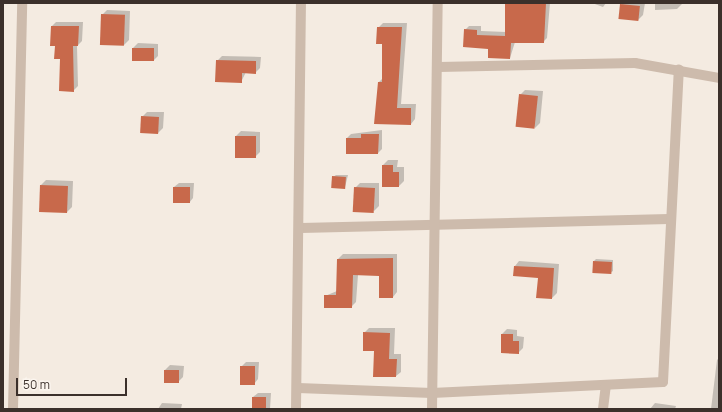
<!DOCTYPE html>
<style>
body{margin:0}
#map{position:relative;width:722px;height:412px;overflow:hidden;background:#f4ebe1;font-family:Manrope,sans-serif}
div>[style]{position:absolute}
.shadow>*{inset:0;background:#0003}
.building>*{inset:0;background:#c8694b;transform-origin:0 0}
.street>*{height:10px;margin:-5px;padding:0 5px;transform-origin:5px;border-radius:5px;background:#cdbbac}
span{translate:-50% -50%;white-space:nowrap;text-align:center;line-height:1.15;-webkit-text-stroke:4px #fbf5ee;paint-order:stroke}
.frame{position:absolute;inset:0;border:4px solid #3b302b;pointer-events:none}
.scale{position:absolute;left:16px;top:378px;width:111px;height:18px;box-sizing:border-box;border:2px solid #3b302b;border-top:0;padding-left:5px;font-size:12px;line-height:14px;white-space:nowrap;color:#3b302b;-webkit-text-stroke:3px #fbf5ee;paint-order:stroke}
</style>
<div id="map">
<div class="shadow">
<div style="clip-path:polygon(506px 3px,550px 3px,547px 38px,543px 42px,515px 42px,510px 58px,465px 30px,469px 26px,481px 26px,481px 31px,506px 32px)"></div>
<div style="clip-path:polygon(592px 3px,606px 3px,603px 7px)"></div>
<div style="clip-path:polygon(645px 3px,643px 15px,638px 20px,620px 18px,622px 3px)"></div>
<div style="clip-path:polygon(655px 3px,682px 3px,682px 4px,677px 9px,655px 10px)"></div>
<div style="clip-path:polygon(107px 10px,130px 11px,129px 40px,124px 45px,101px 44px,102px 15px)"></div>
<div style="clip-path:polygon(56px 22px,83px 22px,82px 41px,77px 46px,78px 86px,73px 91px,52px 26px)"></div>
<div style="clip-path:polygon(383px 23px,407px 23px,401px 104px,416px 104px,415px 119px,411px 124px,375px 123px,379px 82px,383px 78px,383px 43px,378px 28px)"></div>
<div style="clip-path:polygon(138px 43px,158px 44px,158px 56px,153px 61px,133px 48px)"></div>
<div style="clip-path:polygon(222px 56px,261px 57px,260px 68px,255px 73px,246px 72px,241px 82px,217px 61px)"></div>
<div style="clip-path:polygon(525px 90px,543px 91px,540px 123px,535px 128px,520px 95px)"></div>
<div style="clip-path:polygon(147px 112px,164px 112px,163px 128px,158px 133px,142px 117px)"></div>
<div style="clip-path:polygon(382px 130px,382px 149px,378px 153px,347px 138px,351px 134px)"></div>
<div style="clip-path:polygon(241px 131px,260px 132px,260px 152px,255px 157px,236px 136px)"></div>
<div style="clip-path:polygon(388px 160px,398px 160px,397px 167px,404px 167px,404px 181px,399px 186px,383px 165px)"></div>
<div style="clip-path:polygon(336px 175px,348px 175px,345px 187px,333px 177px)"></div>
<div style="clip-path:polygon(46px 180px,73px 181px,72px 207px,67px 212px,41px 185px)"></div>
<div style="clip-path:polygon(179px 183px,194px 183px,193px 198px,189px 203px,174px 187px)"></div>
<div style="clip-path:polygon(360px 183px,379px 183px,379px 206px,374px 211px,355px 188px)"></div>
<div style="clip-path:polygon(343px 254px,397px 254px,397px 292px,393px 297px,380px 275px,358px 275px,356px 302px,351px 307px,325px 296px,337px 291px,338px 259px)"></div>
<div style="clip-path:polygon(596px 259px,613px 260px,613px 271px,610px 273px,594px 261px)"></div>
<div style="clip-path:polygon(519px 261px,559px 264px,557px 293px,552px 298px,539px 277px,515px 266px)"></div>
<div style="clip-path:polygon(369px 328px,395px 328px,394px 354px,401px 354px,401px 372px,396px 376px,364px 333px)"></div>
<div style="clip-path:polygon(507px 329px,517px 330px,517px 336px,524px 337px,523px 348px,518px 353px,502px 334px)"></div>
<div style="clip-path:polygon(719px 358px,719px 409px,711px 409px,717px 360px)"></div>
<div style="clip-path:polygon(246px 362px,259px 362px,258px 379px,254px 384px,241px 367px)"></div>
<div style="clip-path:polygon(170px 365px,184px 366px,183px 377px,178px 382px,165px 370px)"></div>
<div style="clip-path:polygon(258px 393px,271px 393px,270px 409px,252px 409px,253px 397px)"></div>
<div style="clip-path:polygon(162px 403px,182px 404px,181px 409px,158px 409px)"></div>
<div style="clip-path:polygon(655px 403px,676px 406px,675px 409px,650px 409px)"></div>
</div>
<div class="building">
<div style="clip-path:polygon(505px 3px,546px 3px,544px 43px,511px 43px,510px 59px,488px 58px,488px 49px,463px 47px,464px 29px,477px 30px,477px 35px,505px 36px)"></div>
<div style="left:620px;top:4px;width:20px;height:15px;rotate:6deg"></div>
<div style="left:101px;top:14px;width:24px;height:31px;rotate:2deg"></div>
<div style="clip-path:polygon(51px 26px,79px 26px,78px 46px,73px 46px,74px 92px,59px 91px,60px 59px,54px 59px,55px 46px,50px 46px)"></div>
<div style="clip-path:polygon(377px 27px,402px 27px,397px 108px,411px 108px,411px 125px,374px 124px,378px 82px,382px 82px,382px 44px,376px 44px)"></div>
<div style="left:132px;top:48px;width:22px;height:13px"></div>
<div style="clip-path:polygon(216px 60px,256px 61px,256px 74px,242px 73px,242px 83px,215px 82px)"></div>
<div style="left:519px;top:94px;width:19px;height:33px;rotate:6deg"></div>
<div style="left:141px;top:116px;width:18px;height:17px;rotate:3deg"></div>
<div style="clip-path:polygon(361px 134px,379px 134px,378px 154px,346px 154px,346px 138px,361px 138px)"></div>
<div style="left:235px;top:136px;width:21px;height:22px"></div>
<div style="clip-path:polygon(382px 165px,393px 165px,393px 172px,399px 172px,399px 187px,382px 187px)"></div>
<div style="left:332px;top:176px;width:14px;height:12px;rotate:4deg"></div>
<div style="left:40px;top:185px;width:28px;height:27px;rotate:2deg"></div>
<div style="left:173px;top:187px;width:17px;height:16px"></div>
<div style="left:354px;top:187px;width:21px;height:25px;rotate:3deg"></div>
<div style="clip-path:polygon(393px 258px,393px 298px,379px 298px,379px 276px,353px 275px,352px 308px,324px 308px,324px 295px,336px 295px,337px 259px)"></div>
<div style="left:593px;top:261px;width:19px;height:12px;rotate:3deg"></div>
<div style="clip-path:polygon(514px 266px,554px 268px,552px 299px,536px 298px,538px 278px,513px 276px)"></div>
<div style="clip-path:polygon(363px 332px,390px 333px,389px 359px,397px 359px,396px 377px,373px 377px,374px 351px,363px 351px)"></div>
<div style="clip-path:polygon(501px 334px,513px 334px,513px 341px,519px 341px,519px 354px,501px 353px)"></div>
<div style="left:240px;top:366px;width:15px;height:19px"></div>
<div style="left:164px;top:370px;width:15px;height:13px"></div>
<div style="left:252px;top:397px;width:14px;height:12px"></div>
</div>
<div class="street">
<div style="left:439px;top:67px;width:196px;rotate:-1.2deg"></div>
<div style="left:635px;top:63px;width:85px;rotate:10.1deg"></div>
<div style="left:301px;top:228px;width:368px;rotate:-1.4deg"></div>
<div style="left:298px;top:388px;width:134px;rotate:2.1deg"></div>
<div style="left:432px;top:393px;width:231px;rotate:-2.7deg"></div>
<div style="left:663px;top:382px;width:313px;rotate:-87.1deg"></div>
<div style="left:13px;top:409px;width:406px;rotate:-88.7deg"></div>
<div style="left:296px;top:409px;width:406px;rotate:-89.3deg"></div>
<div style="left:432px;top:409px;width:406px;rotate:-89.2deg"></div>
<div style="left:603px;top:409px;width:24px;rotate:-83deg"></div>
</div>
<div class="frame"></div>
<div class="scale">50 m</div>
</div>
